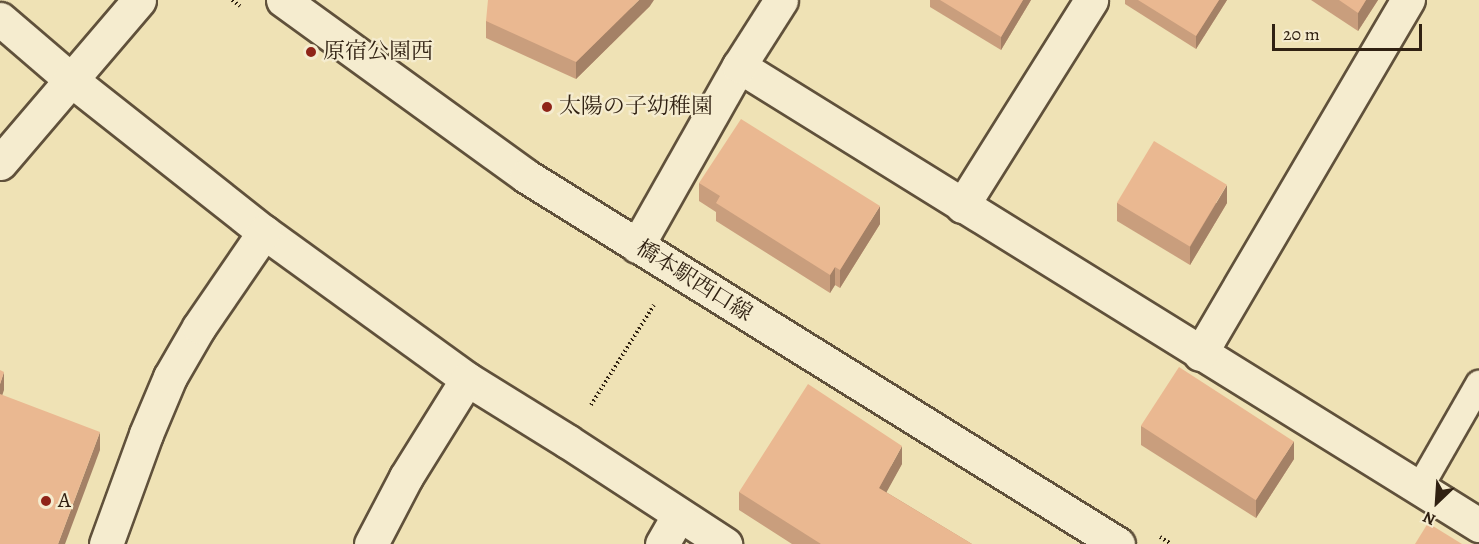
<!DOCTYPE html>
<meta charset="utf-8">
<style>
body{margin:0}
#map{position:relative;width:1479px;height:544px;overflow:hidden;background:#efe2b5;font-family:Alegreya,"Noto Serif JP",serif}
div>[style]{position:absolute}
.path>*{height:4px;margin-top:-2px;transform-origin:0;background:repeating-linear-gradient(90deg,#302112 0 1.5px,transparent 0 4.5px)}
.roads{filter:drop-shadow(2px 0 #60513b) drop-shadow(-2px 0 #60513b) drop-shadow(0 2px #60513b) drop-shadow(0 -2px #60513b)}
.service>*{height:26px;margin:-13px;padding:0 13px;transform-origin:13px;border-radius:13px;background:#f5eccf}
.minor>*{height:33px;margin:-16.5px;padding:0 16.5px;transform-origin:16.5px;border-radius:16.5px;background:#f5eccf}
.tertiary>*{height:33px;margin:-16.5px;padding:0 16.5px;transform-origin:16.5px;border-radius:16.5px;background:#f5eccf}
.wall>*{inset:0;background:#c99e7d}
.shaded-wall>*{inset:0;background:#a48166}
.building>*{inset:0;background:#eab891;transform-origin:0 0}
.dots>*{width:16px;height:16px;translate:-50% -50%;box-sizing:border-box;border:3px solid #f5eccf;border-radius:50%}
span{translate:-50% -50%;white-space:nowrap;text-align:center;line-height:1.15;-webkit-text-stroke:4.5px #f5eccf;paint-order:stroke}
.poi-label{font-size:22px;color:#302112}
.left{translate:0 -50%;text-align:left}
.street-label{font-size:22px;color:#302112}
.north{position:absolute;left:1407px;top:472px;width:60px;height:60px;-webkit-text-stroke:4px #f5eccf;paint-order:stroke;rotate:205deg;font-size:16px;font-weight:700;line-height:24px;text-align:center;color:#302112}
.north::after{content:'';display:block;margin:auto;width:21px;height:27px;background:#302112;clip-path:polygon(50% 0,100% 100%,50% 72%,0 100%)}
.scale{position:absolute;left:1272px;top:24px;width:150px;height:27px;box-sizing:border-box;border:3px solid #302112;border-top:0;padding-left:8px;font-size:18px;line-height:21px;white-space:nowrap;color:#302112;-webkit-text-stroke:4px #f5eccf;paint-order:stroke}
</style>
<div id="map">
<div class="path">
<div style="left:232px;top:0;width:10px;rotate:37deg"></div>
<div style="left:591px;top:405px;width:118px;rotate:-57.8deg"></div>
<div style="left:1160px;top:537px;width:13px;rotate:32deg"></div>
</div>
<div class="roads">
<div class="service">
<div style="left:1420px;top:487px;width:119px;rotate:-60.2deg"></div>
</div>
<div class="minor">
<div style="left:0;top:19px;width:92px;rotate:40.6deg"></div>
<div style="left:70px;top:79px;width:247px;rotate:38.3deg"></div>
<div style="left:264px;top:232px;width:251px;rotate:35.9deg"></div>
<div style="left:467px;top:379px;width:118px;rotate:31.8deg"></div>
<div style="left:567px;top:441px;width:189px;rotate:33.1deg"></div>
<div style="left:739px;top:66px;width:871px;rotate:31.81deg"></div>
<div style="left:0;top:163px;width:214px;rotate:-49.5deg"></div>
<div style="left:962px;top:206px;width:243px;rotate:-57.9deg"></div>
<div style="left:637px;top:246px;width:207px;rotate:-60.5deg"></div>
<div style="left:739px;top:66px;width:78px;rotate:-57.5deg"></div>
<div style="left:1200px;top:354px;width:411px;rotate:-59.6deg"></div>
<div style="left:106px;top:544px;width:117px;rotate:-70deg"></div>
<div style="left:146px;top:434px;width:62px;rotate:-67.2deg"></div>
<div style="left:170px;top:377px;width:58px;rotate:-59.9deg"></div>
<div style="left:199px;top:327px;width:115px;rotate:-55.6deg"></div>
<div style="left:371px;top:544px;width:76px;rotate:-62.4deg"></div>
<div style="left:406px;top:477px;width:115px;rotate:-58.1deg"></div>
<div style="left:662px;top:544px;width:32px;rotate:-60deg"></div>
</div>
<div class="tertiary">
<div style="left:283px;top:0;width:300px;rotate:35.9deg"></div>
<div style="left:526px;top:176px;width:697px;rotate:31.87deg"></div>
</div>
</div>
<div class="wall">
<div style="clip-path:polygon(930px 0,1031px 0,1001px 50px,930px 7px)"></div>
<div style="clip-path:polygon(1125px 0,1227px 0,1196px 49px,1125px 4px)"></div>
<div style="clip-path:polygon(1311px 0,1378px 0,1358px 31px)"></div>
<div style="clip-path:polygon(650px 6px,576px 79px,486px 38px,486px 21px)"></div>
<div style="clip-path:polygon(699px 183px,880px 224px,840px 288px,835px 285px,830px 293px,716px 221px,716px 212px,699px 201px)"></div>
<div style="clip-path:polygon(1117px 203px,1227px 203px,1190px 265px,1117px 221px)"></div>
<div style="clip-path:polygon(1141px 426px,1294px 459px,1256px 518px,1141px 445px)"></div>
<div style="clip-path:polygon(902px 464px,886px 492px,972px 544px,792px 544px,739px 510px,739px 492px)"></div>
</div>
<div class="shaded-wall">
<div style="clip-path:polygon(639px 0,654px 0,650px 6px,576px 79px,576px 62px)"></div>
<div style="clip-path:polygon(1023px 0,1031px 0,1001px 50px,1001px 37px)"></div>
<div style="clip-path:polygon(1219px 0,1227px 0,1196px 49px,1196px 36px)"></div>
<div style="clip-path:polygon(1366px 0,1378px 0,1358px 31px,1358px 13px)"></div>
<div style="clip-path:polygon(1227px 185px,1227px 203px,1190px 265px,1190px 247px)"></div>
<div style="clip-path:polygon(880px 206px,880px 224px,840px 288px,840px 270px)"></div>
<div style="clip-path:polygon(835px 267px,835px 285px,830px 293px,830px 275px)"></div>
<div style="clip-path:polygon(4px 372px,4px 390px,0 402px,0 384px)"></div>
<div style="clip-path:polygon(100px 432px,100px 450px,65px 544px,58px 544px)"></div>
<div style="clip-path:polygon(1294px 441px,1294px 459px,1256px 518px,1256px 500px)"></div>
<div style="clip-path:polygon(902px 446px,902px 464px,879px 506px,879px 488px)"></div>
</div>
<div class="building">
<div style="clip-path:polygon(488px 0,639px 0,576px 62px,486px 21px)"></div>
<div style="clip-path:polygon(940px 0,1023px 0,1001px 37px)"></div>
<div style="clip-path:polygon(1138px 0,1219px 0,1196px 36px)"></div>
<div style="clip-path:polygon(1339px 0,1366px 0,1358px 13px)"></div>
<div style="clip-path:polygon(741px 119px,880px 206px,840px 270px,835px 267px,830px 275px,716px 203px,720px 196px,699px 183px)"></div>
<div style="left:1154px;top:141px;width:85px;height:72px;rotate:31deg"></div>
<div style="left:1179px;top:367px;width:137px;height:70px;rotate:33deg"></div>
<div style="clip-path:polygon(0 370px,4px 372px,0 384px)"></div>
<div style="clip-path:polygon(808px 384px,902px 446px,879px 488px,972px 544px,821px 544px,739px 492px)"></div>
<div style="clip-path:polygon(0 394px,100px 432px,58px 544px,0 544px)"></div>
<div style="clip-path:polygon(1428px 523px,1462px 544px,1415px 544px)"></div>
</div>
<div class="dots">
<div style="left:311px;top:52px;background:#8f2418"></div>
<div style="left:547px;top:107px;background:#8f2418"></div>
<div style="left:46px;top:501px;background:#8f2418"></div>
</div>
<div class="poi-label">
<span class="left" style="left:323px;top:52px">原宿公園西</span>
<span class="left" style="left:559px;top:107px">太陽の子幼稚園</span>
<span class="left" style="left:58px;top:501px">A</span>
</div>
<div class="street-label">
<span style="left:694px;top:281px;rotate:32deg">橋本駅西口線</span>
</div>
<div class="north">N</div>
<div class="scale">20 m</div>
</div>
